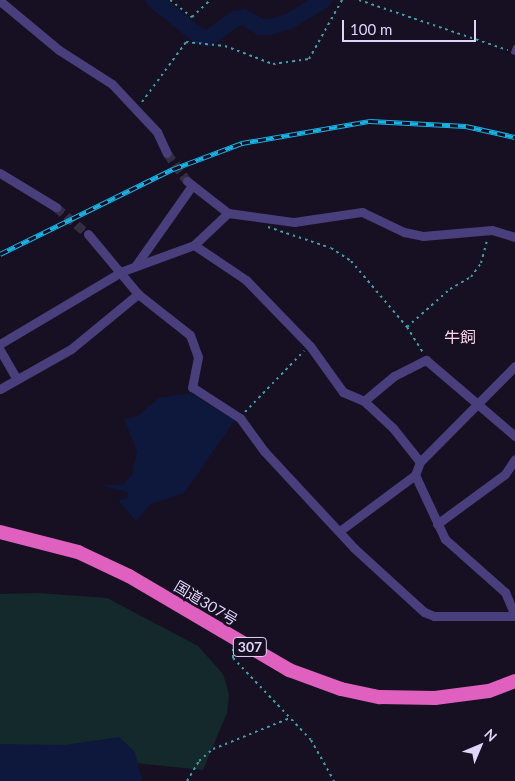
<!DOCTYPE html>
<meta charset="utf-8">
<style>
body{margin:0}
#map{position:relative;width:515px;height:781px;overflow:hidden;background:#161022;font-family:Lato,"Noto Sans JP",sans-serif}
div>[style]{position:absolute}
.green>*{inset:0;background:#14292b}
.water>*{inset:0;background:#0e183d}
.river>*{height:16px;margin:-8px;padding:0 8px;transform-origin:8px;border-radius:8px;background:#0e183d}
.minor-tunnel>*{height:9px;margin-top:-4.5px;transform-origin:0;background:repeating-linear-gradient(90deg,#342e43 0 9px,transparent 0 13.5px)}
.path>*{height:2px;margin-top:-1px;transform-origin:0;background:repeating-linear-gradient(90deg,#3aa1aa 0 2.5px,transparent 0 6.5px)}
.service>*{height:4.5px;margin:-2.25px;padding:0 2.25px;transform-origin:2.25px;border-radius:2.25px;background:#4a3f7d}
.minor>*{height:9px;margin:-4.5px;padding:0 4.5px;transform-origin:4.5px;border-radius:4.5px;background:#4a3f7d}
.trunk>*{height:14px;margin:-7px;padding:0 7px;transform-origin:7px;border-radius:7px;background:#e060bf}
.rail>*{height:4.5px;margin-top:-2.25px;transform-origin:0;background:repeating-linear-gradient(90deg,#161022 0 8px,#15b4e7 0 16px);box-sizing:border-box;border-block:1px solid #15b4e7}
span{translate:-50% -50%;white-space:nowrap;text-align:center;line-height:1.15;-webkit-text-stroke:5px #161022;paint-order:stroke}
.shield-label span{padding:1px 4px;background:#161022;border:1px solid;border-radius:4px;-webkit-text-stroke-width:0}
.shield-label{font-size:14px;color:#dfd5fb;font-weight:700}
.street-label{font-size:15px;color:#dfd5fb}
.neighbourhood-label{font-size:16px;color:#fbd7e9}
.north{position:absolute;left:455px;top:721px;width:50px;height:50px;-webkit-text-stroke:4px #161022;paint-order:stroke;rotate:45deg;font-size:14px;font-weight:700;line-height:20px;text-align:center;color:#dfd5fb}
.north::after{content:'';display:block;margin:auto;width:18px;height:22px;background:#dfd5fb;clip-path:polygon(50% 0,100% 100%,50% 72%,0 100%)}
.scale{position:absolute;left:342px;top:20px;width:134px;height:22px;box-sizing:border-box;border:2px solid #dfd5fb;border-top:0;padding-left:6px;font-size:15px;line-height:18px;white-space:nowrap;color:#dfd5fb;-webkit-text-stroke:4px #161022;paint-order:stroke}
</style>
<div id="map">
<div class="green">
<div style="clip-path:polygon(39px 593px,107px 598px,198px 646px,223px 674px,229px 694px,227px 713px,203px 770px,0 749px,0 594px)"></div>
</div>
<div class="water">
<div style="clip-path:polygon(191px 393px,235px 420px,184px 493px,151px 504px,136px 521px,118px 500px,128px 498px,128px 492px,99px 485px,123px 485px,132px 475px,137px 451px,124px 419px,138px 416px,159px 398px)"></div>
<div style="clip-path:polygon(119px 737px,135px 752px,142px 781px,0 781px,0 744px,65px 745px)"></div>
</div>
<div class="river">
<div style="left:154px;top:0;width:58px;rotate:38.7deg"></div>
<div style="left:199px;top:36px;width:10px;rotate:11deg"></div>
<div style="left:209px;top:38px;width:32px;rotate:-36deg"></div>
<div style="left:235px;top:19px;width:9px;rotate:-13deg"></div>
<div style="left:244px;top:17px;width:19px;rotate:32deg"></div>
<div style="left:260px;top:27px;width:9px"></div>
<div style="left:269px;top:27px;width:20px;rotate:-15deg"></div>
<div style="left:288px;top:22px;width:42px;rotate:-31.4deg"></div>
</div>
<div class="minor-tunnel">
<div style="left:167px;top:153px;width:34px;rotate:54deg"></div>
<div style="left:56px;top:207px;width:42px;rotate:40.2deg"></div>
</div>
<div class="path">
<div style="left:170px;top:0;width:28px;rotate:38deg"></div>
<div style="left:192px;top:17px;width:25px;rotate:-43deg"></div>
<div style="left:359px;top:0;width:157px;rotate:18.6deg"></div>
<div style="left:142px;top:102px;width:74px;rotate:-53.7deg"></div>
<div style="left:186px;top:42px;width:39px;rotate:6deg"></div>
<div style="left:225px;top:46px;width:51px;rotate:20.6deg"></div>
<div style="left:273px;top:64px;width:36px;rotate:-8deg"></div>
<div style="left:309px;top:59px;width:68px;rotate:-60.8deg"></div>
<div style="left:268px;top:227px;width:66px;rotate:18.4deg"></div>
<div style="left:331px;top:248px;width:24px;rotate:33deg"></div>
<div style="left:351px;top:261px;width:87px;rotate:49.7deg"></div>
<div style="left:407px;top:327px;width:31px;rotate:58deg"></div>
<div style="left:407px;top:327px;width:57px;rotate:-41.5deg"></div>
<div style="left:450px;top:289px;width:24px;rotate:-30deg"></div>
<div style="left:471px;top:277px;width:17px;rotate:-54deg"></div>
<div style="left:481px;top:263px;width:24px;rotate:-75deg"></div>
<div style="left:245px;top:412px;width:85px;rotate:-46deg"></div>
<div style="left:233px;top:649px;width:9px;rotate:90deg"></div>
<div style="left:233px;top:658px;width:113px;rotate:46.4deg"></div>
<div style="left:311px;top:740px;width:47px;rotate:60.7deg"></div>
<div style="left:187px;top:781px;width:23px;rotate:-59deg"></div>
<div style="left:199px;top:761px;width:18px;rotate:-41deg"></div>
<div style="left:213px;top:749px;width:83px;rotate:-21.9deg"></div>
</div>
<div class="service">
<div style="left:513px;top:52px;width:5px;rotate:-68deg"></div>
</div>
<div class="minor">
<div style="left:0;top:1px;width:77px;rotate:39.7deg"></div>
<div style="left:59px;top:50px;width:63px;rotate:32.7deg"></div>
<div style="left:112px;top:84px;width:66px;rotate:46.8deg"></div>
<div style="left:157px;top:132px;width:23px;rotate:65deg"></div>
<div style="left:0;top:173px;width:66px;rotate:31.3deg"></div>
<div style="left:187px;top:181px;width:52px;rotate:38deg"></div>
<div style="left:88px;top:234px;width:78px;rotate:50.2deg"></div>
<div style="left:138px;top:294px;width:66px;rotate:38.3deg"></div>
<div style="left:190px;top:335px;width:23px;rotate:70deg"></div>
<div style="left:198px;top:357px;width:31px;rotate:101deg"></div>
<div style="left:192px;top:387px;width:57px;rotate:32.9deg"></div>
<div style="left:240px;top:418px;width:41px;rotate:54deg"></div>
<div style="left:264px;top:451px;width:132px;rotate:47.1deg"></div>
<div style="left:354px;top:548px;width:95px;rotate:42.4deg"></div>
<div style="left:424px;top:612px;width:11px;rotate:22deg"></div>
<div style="left:434px;top:616px;width:81px"></div>
<div style="left:194px;top:245px;width:63px;rotate:33.9deg"></div>
<div style="left:246px;top:280px;width:92px;rotate:45.9deg"></div>
<div style="left:310px;top:346px;width:57px;rotate:54.3deg"></div>
<div style="left:343px;top:392px;width:23px;rotate:23deg"></div>
<div style="left:364px;top:401px;width:40px;rotate:43deg"></div>
<div style="left:393px;top:428px;width:43px;rotate:51.5deg"></div>
<div style="left:136px;top:265px;width:95px;rotate:-54.8deg"></div>
<div style="left:0;top:344px;width:143px;rotate:-30.7deg"></div>
<div style="left:123px;top:271px;width:76px;rotate:-20.1deg"></div>
<div style="left:194px;top:245px;width:47px;rotate:-43.3deg"></div>
<div style="left:228px;top:213px;width:67px;rotate:7.8deg"></div>
<div style="left:294px;top:222px;width:69px;rotate:-8.4deg"></div>
<div style="left:362px;top:212px;width:47px;rotate:25.5deg"></div>
<div style="left:404px;top:232px;width:19px;rotate:12deg"></div>
<div style="left:423px;top:236px;width:69px;rotate:-5deg"></div>
<div style="left:492px;top:230px;width:24px;rotate:17deg"></div>
<div style="left:0;top:350px;width:34px;rotate:60deg"></div>
<div style="left:515px;top:366px;width:135px;rotate:134.7deg"></div>
<div style="left:420px;top:462px;width:14px;rotate:111deg"></div>
<div style="left:415px;top:475px;width:71px;rotate:64.9deg"></div>
<div style="left:445px;top:539px;width:80px;rotate:41.5deg"></div>
<div style="left:505px;top:592px;width:26px;rotate:67deg"></div>
<div style="left:0;top:389px;width:81px;rotate:-29.4deg"></div>
<div style="left:71px;top:349px;width:87px;rotate:-39.4deg"></div>
<div style="left:364px;top:401px;width:39px;rotate:-40deg"></div>
<div style="left:394px;top:376px;width:36px;rotate:-27deg"></div>
<div style="left:426px;top:360px;width:117px;rotate:40.5deg"></div>
<div style="left:437px;top:524px;width:84px;rotate:-36.3deg"></div>
<div style="left:505px;top:474px;width:18px;rotate:-56deg"></div>
<div style="left:341px;top:530px;width:92px;rotate:-36.6deg"></div>
</div>
<div class="trunk">
<div style="left:0;top:532px;width:81px;rotate:14.4deg"></div>
<div style="left:78px;top:552px;width:56px;rotate:25.2deg"></div>
<div style="left:129px;top:576px;width:186px;rotate:30.4deg"></div>
<div style="left:289px;top:670px;width:55px;rotate:20.1deg"></div>
<div style="left:341px;top:689px;width:40px;rotate:12deg"></div>
<div style="left:380px;top:697px;width:55px;rotate:1deg"></div>
<div style="left:435px;top:698px;width:54px;rotate:-7.4deg"></div>
<div style="left:489px;top:691px;width:28px;rotate:-21deg"></div>
</div>
<div class="rail">
<div style="left:0;top:254px;width:193px;rotate:-26.2deg"></div>
<div style="left:173px;top:169px;width:74px;rotate:-20.6deg"></div>
<div style="left:242px;top:143px;width:130px;rotate:-9.8deg"></div>
<div style="left:370px;top:121px;width:96px;rotate:3deg"></div>
<div style="left:466px;top:126px;width:50px;rotate:12.7deg"></div>
</div>
<div class="shield-label">
<span style="left:250px;top:647px">307</span>
</div>
<div class="street-label">
<span style="left:206px;top:603px;rotate:31deg">国道307号</span>
</div>
<div class="neighbourhood-label">
<span style="left:460px;top:337px">牛飼</span>
</div>
<div class="north">N</div>
<div class="scale">100 m</div>
</div>
